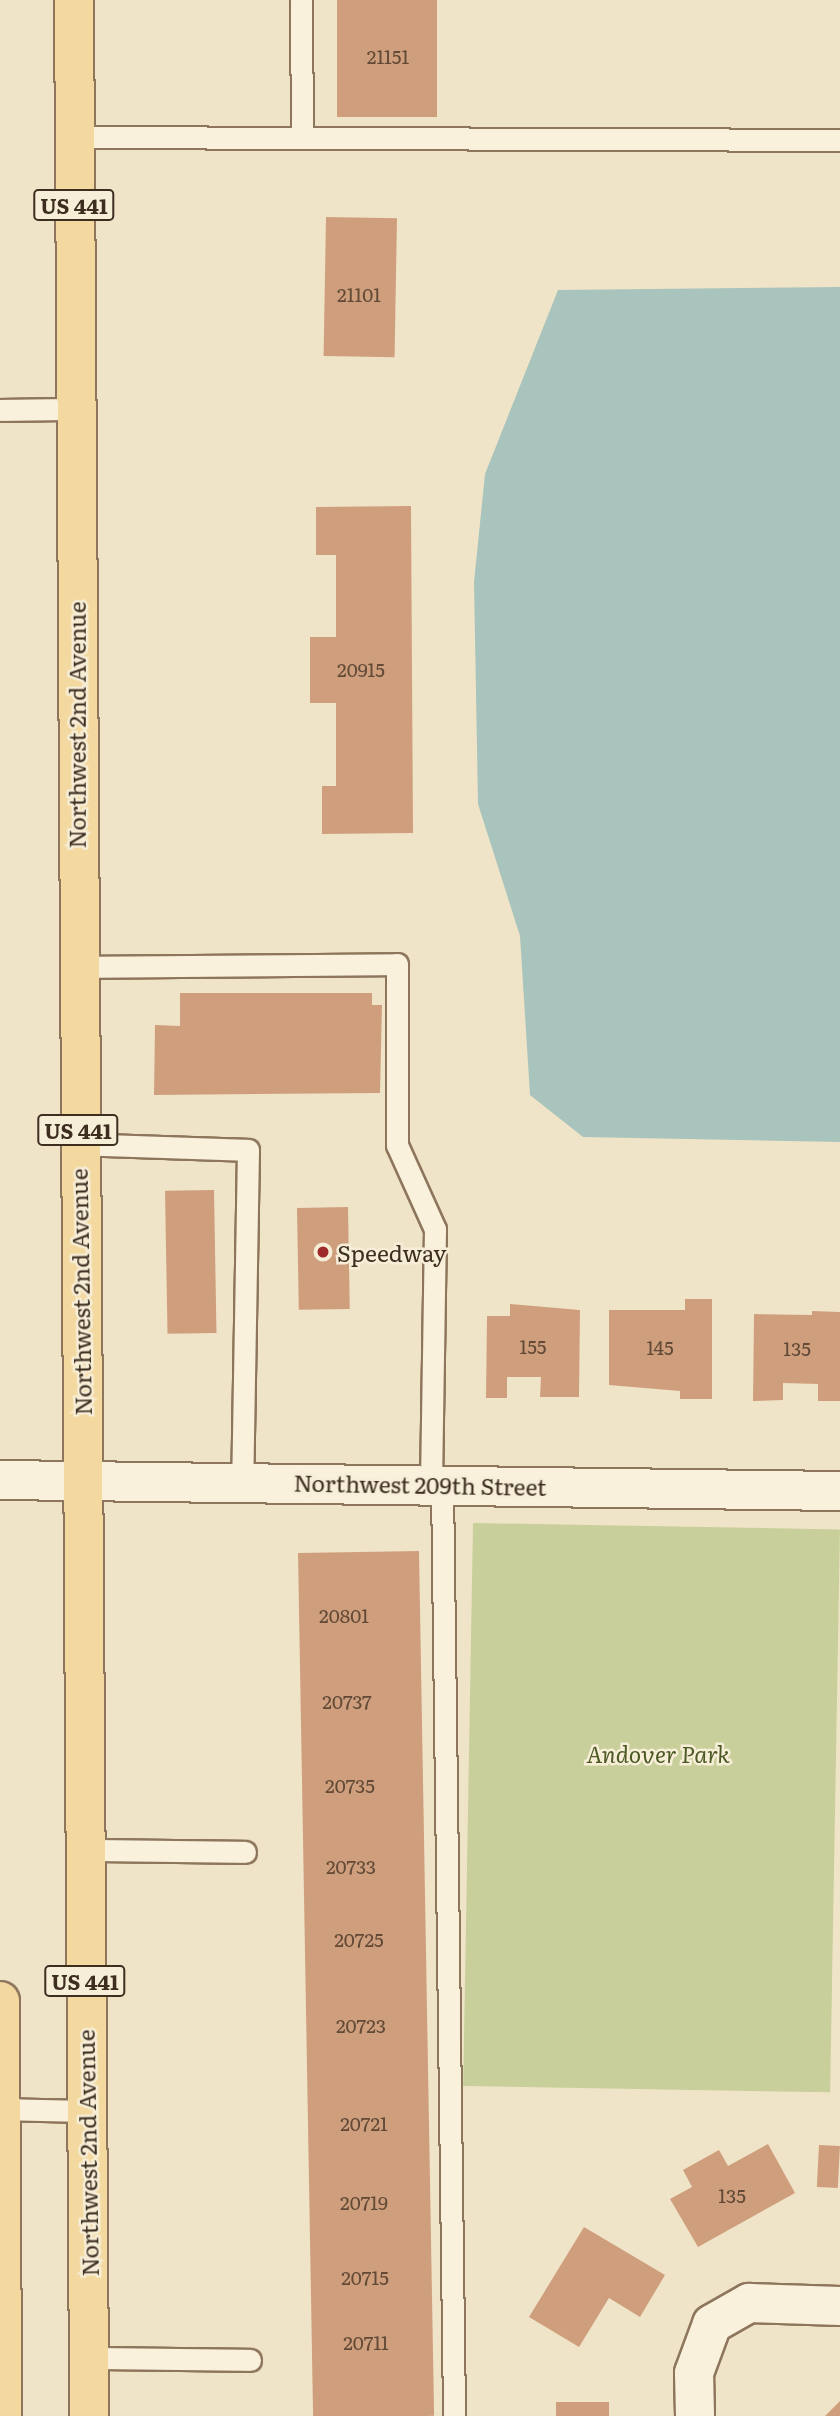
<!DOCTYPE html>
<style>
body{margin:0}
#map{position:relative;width:840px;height:2416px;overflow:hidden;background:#f0e4c8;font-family:Literata,serif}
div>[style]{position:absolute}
.green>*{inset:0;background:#c9cf9b;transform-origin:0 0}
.water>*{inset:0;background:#a9c4bc}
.building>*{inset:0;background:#cf9f7d;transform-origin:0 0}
.roads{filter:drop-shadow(2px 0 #8d765c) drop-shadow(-2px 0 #8d765c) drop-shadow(0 2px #8d765c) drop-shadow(0 -2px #8d765c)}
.service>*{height:21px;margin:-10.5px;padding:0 10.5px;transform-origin:10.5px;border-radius:10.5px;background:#faf1dc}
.minor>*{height:38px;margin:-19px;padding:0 19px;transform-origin:19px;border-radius:19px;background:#faf1dc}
.primary>*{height:38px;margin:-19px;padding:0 19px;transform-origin:19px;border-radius:19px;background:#f3d9a0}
.dots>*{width:19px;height:19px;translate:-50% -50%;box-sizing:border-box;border:4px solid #f7eed8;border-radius:50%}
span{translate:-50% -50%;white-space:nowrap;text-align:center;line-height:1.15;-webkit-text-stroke:5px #f7eed8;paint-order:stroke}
.number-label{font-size:19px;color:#624a37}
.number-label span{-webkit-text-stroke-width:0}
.shield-label span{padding:2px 5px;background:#f7eed8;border:2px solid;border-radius:5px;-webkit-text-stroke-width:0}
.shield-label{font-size:21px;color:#3d2e20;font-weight:700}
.street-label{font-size:23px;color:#3d2e20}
.poi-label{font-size:23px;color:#3d2e20}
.left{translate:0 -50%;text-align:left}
.park-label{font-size:23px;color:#4d5a26;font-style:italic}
</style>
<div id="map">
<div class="green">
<div style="left:473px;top:1523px;width:367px;height:563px;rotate:1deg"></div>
</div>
<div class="water">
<div style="clip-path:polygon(840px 287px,840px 1142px,583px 1137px,530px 1095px,520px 936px,478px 804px,474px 582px,485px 474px,558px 290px)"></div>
</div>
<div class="building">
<div style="left:337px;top:0;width:100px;height:117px"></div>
<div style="left:326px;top:217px;width:71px;height:139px;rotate:1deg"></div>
<div style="clip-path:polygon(411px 506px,413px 833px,322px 834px,322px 786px,336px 786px,336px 703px,310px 703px,310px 637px,336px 637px,336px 555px,316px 555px,316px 507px)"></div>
<div style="clip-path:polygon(180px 993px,372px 993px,372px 1005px,382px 1005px,380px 1093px,154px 1095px,155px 1025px,180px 1026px)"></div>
<div style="left:214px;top:1190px;width:143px;height:49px;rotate:89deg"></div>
<div style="left:348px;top:1207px;width:102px;height:51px;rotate:89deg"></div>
<div style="clip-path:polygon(685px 1299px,712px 1299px,712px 1399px,680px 1399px,680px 1391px,609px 1385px,609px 1310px,685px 1310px)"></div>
<div style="clip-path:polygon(510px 1304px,580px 1310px,579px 1397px,540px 1397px,541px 1377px,507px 1377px,507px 1398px,486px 1398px,487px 1316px,510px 1316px)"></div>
<div style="clip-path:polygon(812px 1311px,840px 1312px,840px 1401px,818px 1401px,818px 1384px,783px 1383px,783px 1400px,753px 1401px,754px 1314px,812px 1315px)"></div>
<div style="left:419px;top:1551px;width:865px;height:121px;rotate:89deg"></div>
<div style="clip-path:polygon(768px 2144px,795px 2193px,698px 2247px,670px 2199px,692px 2187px,683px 2170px,719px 2150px,728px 2166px)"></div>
<div style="left:819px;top:2145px;width:21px;height:42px;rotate:3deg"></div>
<div style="clip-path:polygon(584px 2227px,665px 2275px,640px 2317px,609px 2298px,579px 2347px,529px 2317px)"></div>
<div style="clip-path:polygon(840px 2401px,840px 2416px,825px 2416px)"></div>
<div style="left:556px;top:2402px;width:53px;height:14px"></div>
</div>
<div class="roads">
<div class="service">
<div style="left:301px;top:0;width:138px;rotate:89.6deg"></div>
<div style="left:74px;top:137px;width:766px;rotate:0.22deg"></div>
<div style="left:0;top:410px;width:74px;rotate:-0.8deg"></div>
<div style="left:78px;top:967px;width:319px;rotate:-0.5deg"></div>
<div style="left:397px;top:964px;width:181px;rotate:90deg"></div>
<div style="left:397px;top:1145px;width:92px;rotate:65.7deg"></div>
<div style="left:435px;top:1229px;width:255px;rotate:90.9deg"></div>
<div style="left:78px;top:1144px;width:170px;rotate:2deg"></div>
<div style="left:248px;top:1150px;width:331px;rotate:91deg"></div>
<div style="left:442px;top:1484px;width:932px;rotate:89.26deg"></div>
<div style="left:85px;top:1850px;width:160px;rotate:0.7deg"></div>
<div style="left:0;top:2109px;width:86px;rotate:1.3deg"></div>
<div style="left:89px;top:2358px;width:161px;rotate:0.7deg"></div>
</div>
<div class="minor">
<div style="left:0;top:1480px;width:840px;rotate:0.75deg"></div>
<div style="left:695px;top:2416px;width:43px;rotate:-91.3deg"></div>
<div style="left:694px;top:2373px;width:52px;rotate:-69.8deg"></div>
<div style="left:712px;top:2324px;width:43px;rotate:-29.6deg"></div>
<div style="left:749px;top:2303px;width:91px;rotate:1.9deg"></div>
</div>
<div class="primary">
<div style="left:74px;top:0;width:2416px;rotate:89.64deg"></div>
<div style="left:0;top:2001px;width:415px;rotate:89.7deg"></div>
</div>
</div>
<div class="dots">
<div style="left:323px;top:1252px;background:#9e2a2b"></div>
</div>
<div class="number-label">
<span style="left:388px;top:57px">21151</span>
<span style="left:359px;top:295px">21101</span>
<span style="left:361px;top:670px">20915</span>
<span style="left:533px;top:1347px">155</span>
<span style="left:660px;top:1348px">145</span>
<span style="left:797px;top:1349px">135</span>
<span style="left:344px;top:1616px">20801</span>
<span style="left:347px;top:1702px">20737</span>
<span style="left:350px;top:1786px">20735</span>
<span style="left:351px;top:1867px">20733</span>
<span style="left:359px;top:1940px">20725</span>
<span style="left:361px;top:2026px">20723</span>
<span style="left:364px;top:2124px">20721</span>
<span style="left:732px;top:2196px">135</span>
<span style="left:364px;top:2203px">20719</span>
<span style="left:365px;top:2278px">20715</span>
<span style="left:366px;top:2343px">20711</span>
</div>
<div class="shield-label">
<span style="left:74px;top:205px">US 441</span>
<span style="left:78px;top:1130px">US 441</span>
<span style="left:85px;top:1981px">US 441</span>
</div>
<div class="street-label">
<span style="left:76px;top:725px;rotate:-90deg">Northwest 2nd Avenue</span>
<span style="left:80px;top:1292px;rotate:-91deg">Northwest 2nd Avenue</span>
<span style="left:420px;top:1484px;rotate:1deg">Northwest 209th Street</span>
<span style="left:87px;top:2153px;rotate:-91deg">Northwest 2nd Avenue</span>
</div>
<div class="poi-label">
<span class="left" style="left:337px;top:1252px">Speedway</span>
</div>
<div class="park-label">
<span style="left:658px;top:1753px">Andover Park</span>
</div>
</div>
